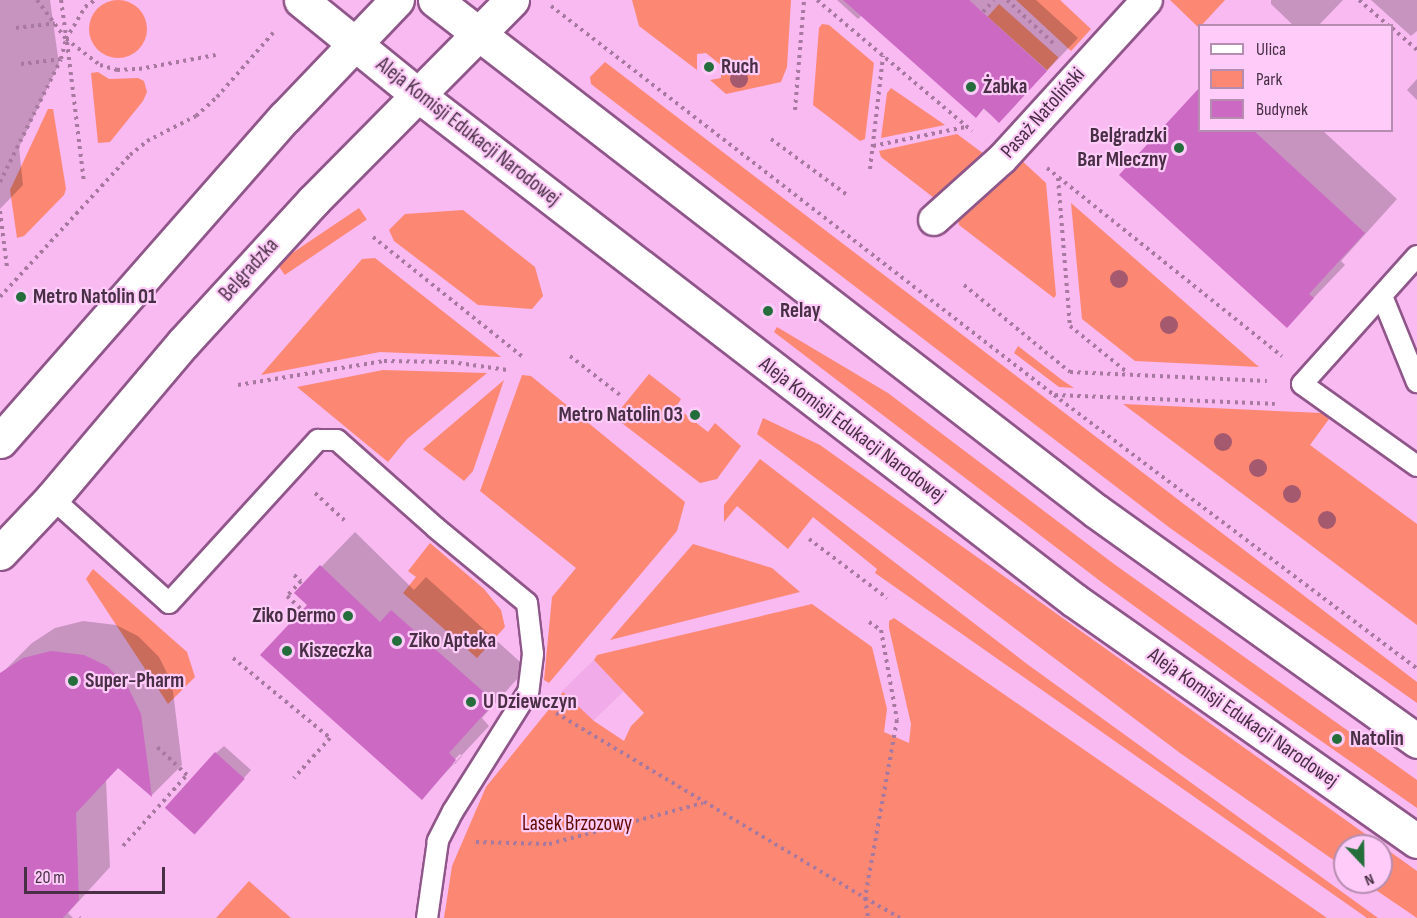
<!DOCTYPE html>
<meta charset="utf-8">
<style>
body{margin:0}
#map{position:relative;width:1417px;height:918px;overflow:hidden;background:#f9b9f1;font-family:"Sofia Sans Condensed",sans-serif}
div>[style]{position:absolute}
.built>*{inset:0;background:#f1abe8;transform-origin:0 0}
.green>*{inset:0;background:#fc8874;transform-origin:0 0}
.round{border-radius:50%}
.shadow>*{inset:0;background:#0003}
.building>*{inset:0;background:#cb69c3;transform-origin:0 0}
.path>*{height:4px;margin-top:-2px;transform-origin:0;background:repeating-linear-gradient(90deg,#a779a1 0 3px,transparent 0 7.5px)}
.roads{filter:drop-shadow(2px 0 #8f5689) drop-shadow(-2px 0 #8f5689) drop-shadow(0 2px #8f5689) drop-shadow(0 -2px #8f5689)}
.service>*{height:20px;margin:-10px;padding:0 10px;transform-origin:10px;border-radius:10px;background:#fff}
.pedestrian>*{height:30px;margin:-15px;padding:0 15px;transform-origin:15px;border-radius:15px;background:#fff}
.tertiary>*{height:33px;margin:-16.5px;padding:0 16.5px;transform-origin:16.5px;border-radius:16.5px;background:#fff}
.trees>*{width:18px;height:18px;margin:-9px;border-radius:50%;background:#a5596e}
.dots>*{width:16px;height:16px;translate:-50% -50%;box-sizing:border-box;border:3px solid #ffcbf8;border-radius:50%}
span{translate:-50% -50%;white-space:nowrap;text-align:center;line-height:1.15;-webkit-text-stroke:4.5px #ffcbf8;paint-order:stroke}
.poi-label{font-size:21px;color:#492f46;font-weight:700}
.left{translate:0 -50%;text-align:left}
.right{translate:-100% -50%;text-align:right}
.street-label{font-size:21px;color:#492f46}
.park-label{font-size:21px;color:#600b03}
.legend{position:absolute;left:1198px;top:24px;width:195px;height:108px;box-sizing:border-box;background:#ffcbf8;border:2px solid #b68db1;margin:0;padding:8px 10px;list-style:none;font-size:18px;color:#492f46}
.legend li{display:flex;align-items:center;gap:12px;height:30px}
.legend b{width:30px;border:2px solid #b68db1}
.north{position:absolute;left:1333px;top:834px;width:60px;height:60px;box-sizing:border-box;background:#ffcbf8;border:2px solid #b68db1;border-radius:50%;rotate:158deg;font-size:16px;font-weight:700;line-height:24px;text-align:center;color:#492f46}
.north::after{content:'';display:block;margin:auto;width:21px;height:27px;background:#246e3c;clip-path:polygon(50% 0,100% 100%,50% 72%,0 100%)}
.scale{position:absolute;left:24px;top:867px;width:141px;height:27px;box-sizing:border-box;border:3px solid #492f46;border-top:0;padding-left:8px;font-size:18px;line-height:21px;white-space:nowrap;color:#492f46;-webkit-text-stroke:4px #ffcbf8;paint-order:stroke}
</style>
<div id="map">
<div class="built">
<div style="left:594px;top:660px;width:43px;height:45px;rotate:46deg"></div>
</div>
<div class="green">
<div style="clip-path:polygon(632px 0,791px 0,787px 67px,781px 82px,726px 94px,710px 80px,721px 78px,721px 65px,706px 53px,697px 54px,697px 70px,639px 26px)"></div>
<div style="clip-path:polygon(1016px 0,1060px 0,1091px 29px,1071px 51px)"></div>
<div style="clip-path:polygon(1170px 0,1225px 0,1199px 28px)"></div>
<div class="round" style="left:89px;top:0;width:58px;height:58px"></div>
<div style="left:999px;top:4px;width:80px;height:17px;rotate:42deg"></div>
<div style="clip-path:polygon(822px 24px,829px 25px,874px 63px,865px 139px,860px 141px,813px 105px,819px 28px)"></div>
<div style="clip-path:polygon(605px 62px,1417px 682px,1417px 703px,1170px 528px,591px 84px,590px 77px)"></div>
<div style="clip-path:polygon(98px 72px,109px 79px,138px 78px,144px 81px,147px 92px,143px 101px,110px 142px,98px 143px,91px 73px)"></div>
<div style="clip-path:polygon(891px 88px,945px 125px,881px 138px,887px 93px)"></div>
<div style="clip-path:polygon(48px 109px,53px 109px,66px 189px,64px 195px,24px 236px,17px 238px,10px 190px)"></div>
<div style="clip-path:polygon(957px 134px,988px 157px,938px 201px,881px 157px,879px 151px)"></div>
<div style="clip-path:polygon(1020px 159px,1046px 183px,1056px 295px,1054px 298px,959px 225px,957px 215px)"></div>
<div style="clip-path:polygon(1071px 203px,1259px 367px,1135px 361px,1082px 319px)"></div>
<div style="left:359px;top:208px;width:14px;height:99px;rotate:56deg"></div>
<div style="clip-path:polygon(463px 210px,535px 267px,543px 296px,532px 309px,478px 305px,394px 241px,389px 230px,405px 214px)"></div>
<div style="clip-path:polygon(375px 258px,501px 357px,380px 352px,261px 375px,362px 259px)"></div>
<div style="clip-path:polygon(777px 327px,888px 393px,1114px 564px,1417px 780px,1417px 808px,1284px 715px,1104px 584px,774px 332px)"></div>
<div style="clip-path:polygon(1018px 346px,1062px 380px,1074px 388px,1059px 387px,1014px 353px)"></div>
<div style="clip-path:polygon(383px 370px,487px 373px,407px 439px,388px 462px,297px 387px)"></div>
<div style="clip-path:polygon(649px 374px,681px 399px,676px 407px,708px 432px,715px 423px,741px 446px,717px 479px,700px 483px,614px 417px)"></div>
<div style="clip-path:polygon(522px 375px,531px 376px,685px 502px,677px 531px,549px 683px,544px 680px,552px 597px,576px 568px,480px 491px)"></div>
<div style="clip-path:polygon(504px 380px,473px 471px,464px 481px,423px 449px)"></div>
<div style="clip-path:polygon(1123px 404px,1322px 413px,1329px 419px,1310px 445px,1417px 524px,1417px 625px)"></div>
<div style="clip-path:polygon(763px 418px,820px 445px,1417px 871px,1417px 918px,1364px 882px,1381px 882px,1381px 846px,1345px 846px,1345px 868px,1180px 753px,757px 434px)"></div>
<div style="clip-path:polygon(760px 459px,1027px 664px,1378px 918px,1367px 918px,875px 573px,877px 569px,813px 517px,788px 549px,737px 506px,724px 522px,724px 505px)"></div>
<div style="clip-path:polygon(430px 543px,484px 589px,501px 610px,505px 627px,477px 658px,403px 593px,416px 577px,408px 571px)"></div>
<div style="clip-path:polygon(693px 544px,772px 568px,800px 592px,610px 640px)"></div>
<div style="clip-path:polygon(93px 569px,187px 652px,195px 677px,168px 704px,86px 579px)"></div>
<div style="clip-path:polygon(812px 604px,872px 647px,887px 709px,884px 732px,909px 743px,911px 724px,889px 628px,889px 621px,894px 618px,1327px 918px,444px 918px,452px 866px,486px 787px,563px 692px,594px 721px,624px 741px,631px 726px,644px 713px,594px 660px,597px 655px)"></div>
<div style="clip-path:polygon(249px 881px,291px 918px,216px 918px)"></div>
</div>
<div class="shadow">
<div style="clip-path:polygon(0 0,50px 0,59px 64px,19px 147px,23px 185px,0 209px)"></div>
<div style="clip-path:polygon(837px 0,1036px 0,1078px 38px,999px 121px,862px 15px,858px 19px)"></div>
<div style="clip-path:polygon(1271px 0,1343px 0,1318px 26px,1294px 26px,1271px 4px)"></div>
<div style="clip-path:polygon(1371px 0,1417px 0,1417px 31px,1411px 36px)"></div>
<div style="clip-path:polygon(1417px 79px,1417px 100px,1407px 90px)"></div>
<div style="clip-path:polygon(1200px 130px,1322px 130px,1397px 199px,1341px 261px,1345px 265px,1287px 326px)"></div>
<div style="clip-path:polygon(evenodd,355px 532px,414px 590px,426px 577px,527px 668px,482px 718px,489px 726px,422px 798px,309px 605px,296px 593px,355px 532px,460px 754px,462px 756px,455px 764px,450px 764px,460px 754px)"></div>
<div style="clip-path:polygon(83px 621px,116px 625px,138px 636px,159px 657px,172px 683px,182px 765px,152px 795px,119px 767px,106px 780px,110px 867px,68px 913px,73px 918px,0 918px,0 675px,32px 643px,55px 628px)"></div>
<div style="clip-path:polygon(224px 746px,251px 770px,203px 825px,216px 753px)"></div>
</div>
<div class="building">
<div style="clip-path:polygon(843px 0,969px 0,1047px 71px,999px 123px,984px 108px,976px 118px)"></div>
<div style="clip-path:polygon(1200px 87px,1200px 130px,1253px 130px,1365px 233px,1309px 294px,1314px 298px,1287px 328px,1119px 175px)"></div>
<div style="clip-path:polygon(320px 565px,380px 622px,391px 610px,495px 702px,449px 753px,456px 760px,422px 800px,260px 655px,307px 605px,294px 593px)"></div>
<div style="clip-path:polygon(51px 651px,84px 655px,107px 666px,128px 687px,141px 714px,152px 797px,118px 768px,76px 813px,79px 900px,63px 918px,0 918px,0 673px,23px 658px)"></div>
<div style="left:215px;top:752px;width:40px;height:75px;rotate:42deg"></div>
</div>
<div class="path">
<div style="left:37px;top:0;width:49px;rotate:53.4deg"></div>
<div style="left:66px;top:39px;width:43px;rotate:37.4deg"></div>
<div style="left:100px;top:65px;width:18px;rotate:16deg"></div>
<div style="left:117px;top:70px;width:22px;rotate:-3deg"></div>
<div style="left:139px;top:69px;width:78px;rotate:-10.3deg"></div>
<div style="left:61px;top:0;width:35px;rotate:82deg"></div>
<div style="left:817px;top:0;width:203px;rotate:40.2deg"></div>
<div style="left:1007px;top:0;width:63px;rotate:43.1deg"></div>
<div style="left:1359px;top:0;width:40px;rotate:41deg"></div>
<div style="left:551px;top:6px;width:636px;rotate:37.72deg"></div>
<div style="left:1054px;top:395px;width:455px;rotate:37deg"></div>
<div style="left:983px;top:12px;width:16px;rotate:-47deg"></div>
<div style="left:16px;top:28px;width:39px;rotate:-7deg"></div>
<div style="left:1392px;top:28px;width:33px;rotate:41deg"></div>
<div style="left:67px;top:42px;width:142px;rotate:83.1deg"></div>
<div style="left:21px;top:64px;width:39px;rotate:-7deg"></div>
<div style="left:795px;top:110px;width:110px;rotate:-85.3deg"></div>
<div style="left:771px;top:139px;width:93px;rotate:36.3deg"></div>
<div style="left:873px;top:146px;width:94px;rotate:-11.7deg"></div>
<div style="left:1047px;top:168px;width:301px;rotate:38.7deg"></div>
<div style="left:870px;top:169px;width:114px;rotate:-83.4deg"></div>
<div style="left:1058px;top:178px;width:148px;rotate:85.4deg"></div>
<div style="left:1070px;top:326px;width:75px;rotate:39deg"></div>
<div style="left:0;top:182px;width:137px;rotate:-63.6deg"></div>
<div style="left:61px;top:59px;width:21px;rotate:-76deg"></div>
<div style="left:66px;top:39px;width:37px;rotate:-59deg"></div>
<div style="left:85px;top:7px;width:12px;rotate:-35deg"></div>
<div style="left:0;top:211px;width:56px;rotate:82.9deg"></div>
<div style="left:373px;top:237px;width:192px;rotate:38.7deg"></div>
<div style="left:964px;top:285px;width:137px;rotate:39.4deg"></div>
<div style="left:1070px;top:372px;width:197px;rotate:2.6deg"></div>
<div style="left:0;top:297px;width:193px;rotate:-47.5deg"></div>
<div style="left:130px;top:155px;width:22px;rotate:-39deg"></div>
<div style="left:147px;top:141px;width:55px;rotate:-27deg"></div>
<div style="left:196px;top:116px;width:28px;rotate:-42deg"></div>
<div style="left:217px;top:97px;width:86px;rotate:-48.8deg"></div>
<div style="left:570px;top:356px;width:63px;rotate:38deg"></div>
<div style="left:238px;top:385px;width:148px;rotate:-9.3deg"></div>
<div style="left:384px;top:361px;width:67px;rotate:0.9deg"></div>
<div style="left:451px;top:362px;width:57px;rotate:8.1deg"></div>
<div style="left:1055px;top:395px;width:220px;rotate:2.3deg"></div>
<div style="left:315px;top:493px;width:40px;rotate:43deg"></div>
<div style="left:809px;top:539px;width:98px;rotate:37.1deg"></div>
<div style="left:294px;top:575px;width:9px;rotate:41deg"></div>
<div style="left:301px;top:581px;width:21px;rotate:133deg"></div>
<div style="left:287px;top:596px;width:21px;rotate:43deg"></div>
<div style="left:869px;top:622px;width:14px;rotate:34deg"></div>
<div style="left:881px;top:630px;width:91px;rotate:79.9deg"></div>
<div style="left:897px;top:720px;width:181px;rotate:100.2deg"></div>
<div style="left:865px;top:898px;width:40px;rotate:29.7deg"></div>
<div style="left:233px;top:658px;width:126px;rotate:39.5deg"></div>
<div style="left:330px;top:738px;width:54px;rotate:132deg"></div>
<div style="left:556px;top:713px;width:360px;rotate:30.9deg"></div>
<div style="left:865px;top:898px;width:20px;rotate:81deg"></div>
<div style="left:476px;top:842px;width:73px;rotate:1.6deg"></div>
<div style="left:549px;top:844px;width:159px;rotate:-14.9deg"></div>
<div style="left:123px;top:846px;width:96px;rotate:-48deg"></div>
<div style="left:187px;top:775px;width:42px;rotate:-136.9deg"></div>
<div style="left:79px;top:917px;width:1px;rotate:45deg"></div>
</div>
<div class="roads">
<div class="service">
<div style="left:1417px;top:256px;width:172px;rotate:131.9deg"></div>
<div style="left:1302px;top:384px;width:141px;rotate:35.5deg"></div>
<div style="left:1382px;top:296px;width:93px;rotate:67.9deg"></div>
<div style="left:52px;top:498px;width:157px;rotate:41.9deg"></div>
<div style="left:169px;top:603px;width:221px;rotate:-47.6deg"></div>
<div style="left:318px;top:440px;width:19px"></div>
<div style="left:337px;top:440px;width:132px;rotate:41.6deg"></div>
<div style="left:436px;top:528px;width:118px;rotate:39.5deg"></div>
<div style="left:527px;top:603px;width:51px;rotate:83.3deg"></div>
<div style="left:533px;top:654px;width:38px;rotate:97deg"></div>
<div style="left:528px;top:692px;width:141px;rotate:122.2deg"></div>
<div style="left:453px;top:811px;width:34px;rotate:117deg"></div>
<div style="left:438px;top:841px;width:78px;rotate:98.1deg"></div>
</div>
<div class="pedestrian">
<div style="left:934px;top:220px;width:91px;rotate:-41.9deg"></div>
<div style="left:1002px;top:159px;width:215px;rotate:-47.6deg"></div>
</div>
<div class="tertiary">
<div style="left:301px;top:0;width:151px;rotate:39.1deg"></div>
<div style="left:418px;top:95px;width:828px;rotate:37.59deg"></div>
<div style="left:1074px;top:600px;width:419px;rotate:35.1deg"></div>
<div style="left:435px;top:0;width:835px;rotate:37.71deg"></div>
<div style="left:1096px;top:511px;width:395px;rotate:35.6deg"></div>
<div style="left:0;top:441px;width:432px;rotate:-48.7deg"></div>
<div style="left:285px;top:117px;width:162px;rotate:-46.3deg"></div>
<div style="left:0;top:553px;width:76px;rotate:-46.6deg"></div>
<div style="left:52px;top:498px;width:203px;rotate:-49.8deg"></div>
<div style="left:183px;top:343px;width:193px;rotate:-47.5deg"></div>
<div style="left:313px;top:201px;width:283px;rotate:-45.3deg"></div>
</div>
</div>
<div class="trees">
<div style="left:739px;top:79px"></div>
<div style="left:1119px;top:279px"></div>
<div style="left:1169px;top:325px"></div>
<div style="left:1223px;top:442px"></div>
<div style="left:1258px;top:468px"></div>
<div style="left:1292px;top:494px"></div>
<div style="left:1327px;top:520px"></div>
</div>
<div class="dots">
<div style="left:709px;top:67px;background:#246e3c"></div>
<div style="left:971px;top:87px;background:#246e3c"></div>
<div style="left:1179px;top:148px;background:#246e3c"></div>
<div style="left:21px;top:297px;background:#246e3c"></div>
<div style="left:768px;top:311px;background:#246e3c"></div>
<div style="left:695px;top:415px;background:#246e3c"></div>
<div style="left:348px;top:616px;background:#246e3c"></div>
<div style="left:397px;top:641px;background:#246e3c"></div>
<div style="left:287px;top:651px;background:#246e3c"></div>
<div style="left:73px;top:681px;background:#246e3c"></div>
<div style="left:471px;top:702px;background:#246e3c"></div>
<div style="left:1337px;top:739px;background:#246e3c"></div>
</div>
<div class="poi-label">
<span class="left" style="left:721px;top:67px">Ruch</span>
<span class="left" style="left:983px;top:87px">Żabka</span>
<span class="right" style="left:1167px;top:148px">Belgradzki<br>Bar Mleczny</span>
<span class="left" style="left:33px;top:297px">Metro Natolin 01</span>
<span class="left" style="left:780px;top:311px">Relay</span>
<span class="right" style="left:683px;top:415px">Metro Natolin 03</span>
<span class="right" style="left:336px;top:616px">Ziko Dermo</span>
<span class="left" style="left:409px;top:641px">Ziko Apteka</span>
<span class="left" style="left:299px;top:651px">Kiszeczka</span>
<span class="left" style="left:85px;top:681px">Super-Pharm</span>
<span class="left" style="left:483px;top:702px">U Dziewczyn</span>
<span class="left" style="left:1350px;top:739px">Natolin</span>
</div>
<div class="street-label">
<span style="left:1043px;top:113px;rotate:-48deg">Pasaż Natoliński</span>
<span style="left:468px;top:132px;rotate:38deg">Aleja Komisji Edukacji Narodowej</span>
<span style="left:249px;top:270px;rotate:-48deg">Belgradzka</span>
<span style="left:852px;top:430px;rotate:37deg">Aleja Komisji Edukacji Narodowej</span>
<span style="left:1243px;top:718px;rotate:35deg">Aleja Komisji Edukacji Narodowej</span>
</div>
<div class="park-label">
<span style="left:577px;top:824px">Lasek Brzozowy</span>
</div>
<ul class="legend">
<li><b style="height:8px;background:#fff"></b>Ulica</li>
<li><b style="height:16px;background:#fc8874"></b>Park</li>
<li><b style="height:16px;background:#cb69c3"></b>Budynek</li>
</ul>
<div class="north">N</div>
<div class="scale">20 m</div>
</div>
